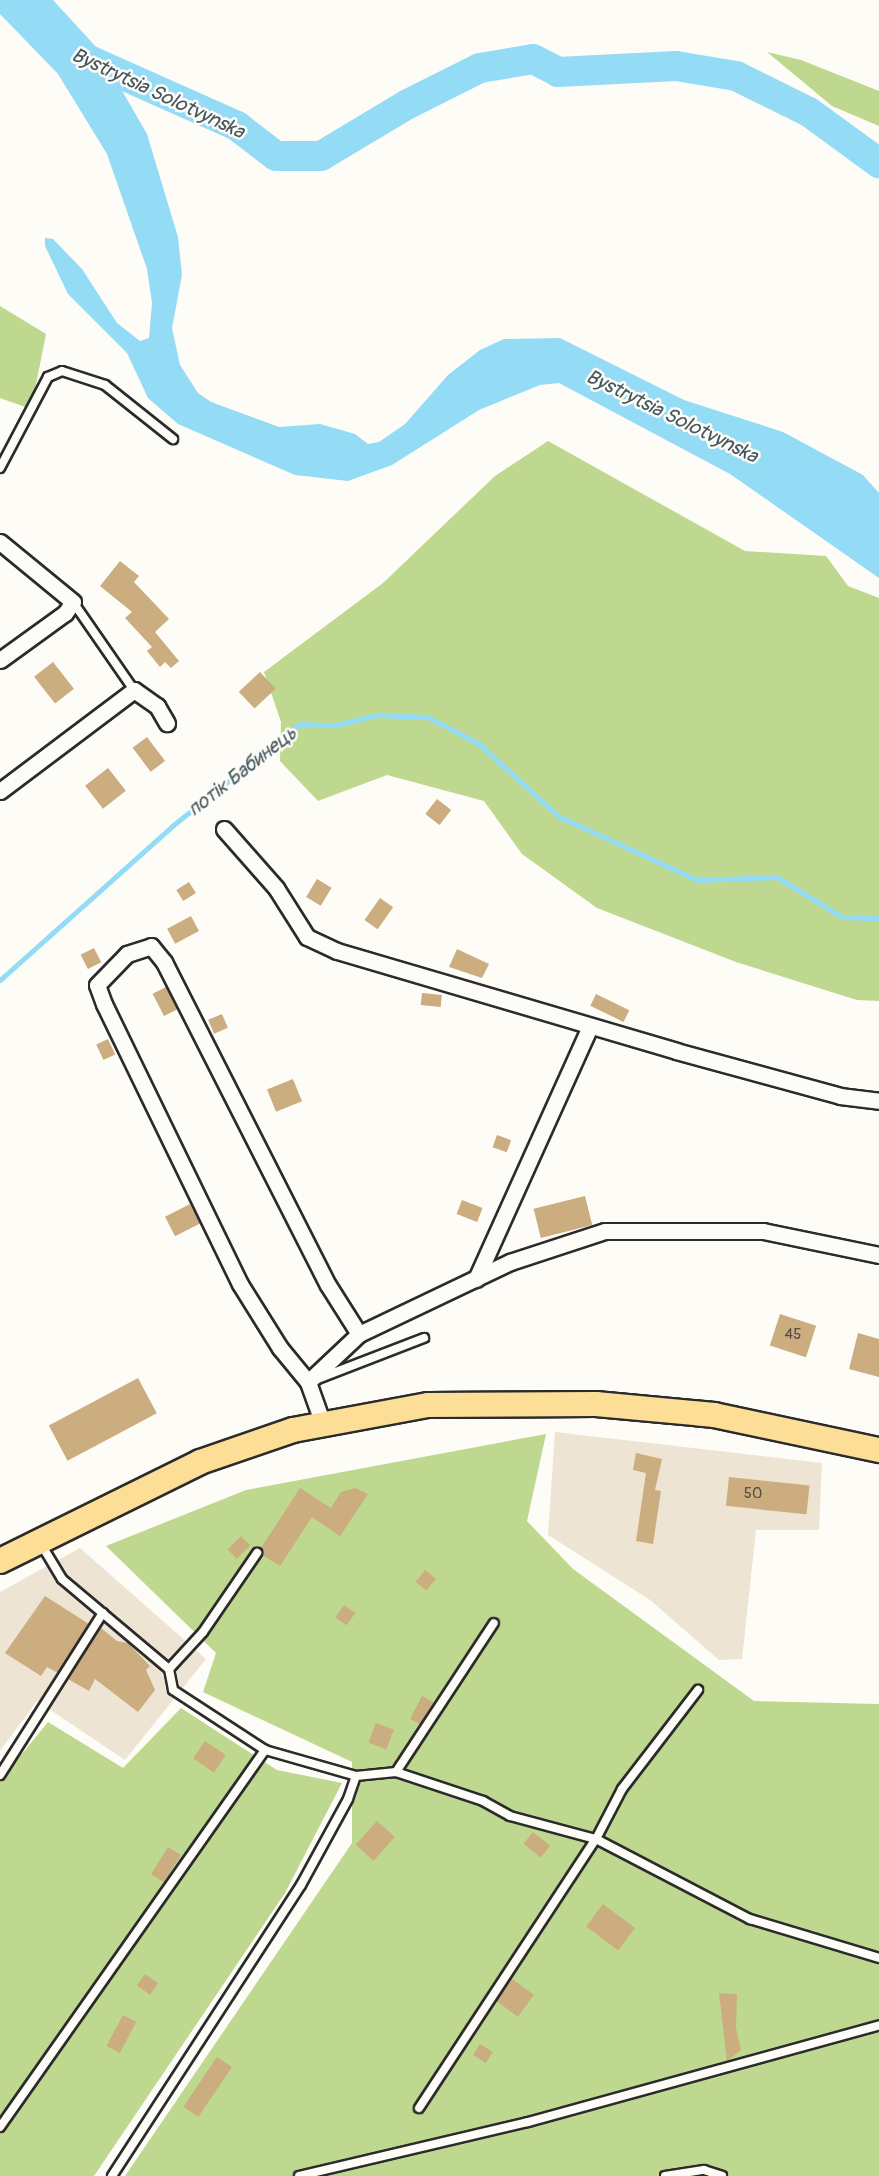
<!DOCTYPE html>
<meta charset="utf-8">
<style>
body{margin:0}
#map{position:relative;width:879px;height:2176px;overflow:hidden;background:#fdfcf7;font-family:Pangolin,sans-serif}
div>[style]{position:absolute}
.built>*{inset:0;background:#eee4d3}
.green>*{inset:0;background:#bed88f}
.water>*{inset:0;background:#94dbf6}
.stream>*{height:5px;margin:-2.5px;padding:0 2.5px;transform-origin:2.5px;border-radius:2.5px;background:#94dbf6}
.river>*{height:30px;margin:-15px;padding:0 15px;transform-origin:15px;border-radius:15px;background:#94dbf6}
.building>*{inset:0;background:#cbad7f;transform-origin:0 0}
.roads{filter:drop-shadow(2px 0 #2b2b2b) drop-shadow(-2px 0 #2b2b2b) drop-shadow(0 2px #2b2b2b) drop-shadow(0 -2px #2b2b2b)}
.lane>*{height:8px;margin:-4px;padding:0 4px;transform-origin:4px;border-radius:4px;background:#fdfcf7}
.street>*{height:15px;margin:-7.5px;padding:0 7.5px;transform-origin:7.5px;border-radius:7.5px;background:#fdfcf7}
.primary>*{height:24px;margin:-12px;padding:0 12px;transform-origin:12px;border-radius:12px;background:#fcde96}
span{translate:-50% -50%;white-space:nowrap;text-align:center;line-height:1.15;-webkit-text-stroke:5px #fdfcf7;paint-order:stroke}
.number-label{font-size:15px;color:#534c40}
.number-label span{-webkit-text-stroke-width:0}
.water-label{font-size:20px;color:#45575e;font-style:italic}
</style>
<div id="map">
<div class="built">
<div style="clip-path:polygon(555px 1432px,822px 1463px,819px 1530px,756px 1530px,742px 1659px,719px 1660px,650px 1600px,548px 1535px)"></div>
<div style="clip-path:polygon(80px 1548px,206px 1659px,125px 1760px,37px 1701px,0 1751px,0 1592px)"></div>
</div>
<div class="green">
<div style="clip-path:polygon(767px 52px,801px 60px,879px 91px,879px 126px,832px 106px)"></div>
<div style="clip-path:polygon(0 306px,46px 334px,31px 409px,0 398px)"></div>
<div style="clip-path:polygon(548px 441px,745px 551px,826px 556px,848px 586px,879px 598px,879px 1001px,857px 1000px,736px 962px,597px 908px,522px 854px,484px 801px,387px 775px,318px 801px,280px 761px,281px 722px,264px 672px,383px 583px,495px 476px)"></div>
<div style="clip-path:polygon(546px 1434px,527px 1521px,573px 1569px,754px 1701px,879px 1704px,879px 2176px,125px 2176px,352px 1843px,352px 1762px,203px 1692px,216px 1653px,106px 1546px,246px 1490px)"></div>
<div style="clip-path:polygon(181px 1708px,277px 1770px,342px 1783px,285px 1893px,94px 2176px,0 2176px,0 1781px,48px 1722px,123px 1768px)"></div>
</div>
<div class="water">
<div style="clip-path:polygon(0 0,53px 0,98px 49px,147px 134px,178px 237px,182px 275px,172px 328px,180px 365px,198px 393px,211px 402px,279px 427px,320px 424px,355px 434px,368px 444px,379px 442px,405px 424px,448px 375px,480px 350px,504px 339px,560px 338px,684px 400px,783px 432px,863px 475px,879px 493px,879px 578px,730px 474px,559px 383px,540px 385px,479px 410px,392px 465px,348px 481px,295px 475px,178px 424px,148px 398px,127px 353px,68px 294px,45px 246px,45px 238px,53px 239px,82px 269px,117px 323px,140px 341px,149px 338px,152px 303px,147px 269px,107px 154px,58px 74px,0 14px)"></div>
</div>
<div class="stream">
<div style="left:0;top:980px;width:231px;rotate:-41.8deg"></div>
<div style="left:172px;top:826px;width:164px;rotate:-38.6deg"></div>
<div style="left:300px;top:724px;width:36px;rotate:2deg"></div>
<div style="left:336px;top:725px;width:42px;rotate:-13.7deg"></div>
<div style="left:377px;top:715px;width:51px;rotate:2.2deg"></div>
<div style="left:428px;top:717px;width:58px;rotate:27.9deg"></div>
<div style="left:479px;top:744px;width:107px;rotate:42.3deg"></div>
<div style="left:558px;top:816px;width:153px;rotate:24.7deg"></div>
<div style="left:697px;top:880px;width:80px;rotate:-2.1deg"></div>
<div style="left:777px;top:877px;width:76px;rotate:31.6deg"></div>
<div style="left:842px;top:917px;width:37px;rotate:2deg"></div>
</div>
<div class="river">
<div style="left:7px;top:0;width:73px;rotate:41.1deg"></div>
<div style="left:62px;top:48px;width:192px;rotate:24deg"></div>
<div style="left:237px;top:126px;width:49px;rotate:37.6deg"></div>
<div style="left:276px;top:156px;width:45px"></div>
<div style="left:321px;top:156px;width:101px;rotate:-30.9deg"></div>
<div style="left:408px;top:104px;width:80px;rotate:-26.6deg"></div>
<div style="left:480px;top:68px;width:54px;rotate:-9.6deg"></div>
<div style="left:533px;top:59px;width:28px;rotate:27deg"></div>
<div style="left:558px;top:72px;width:118px;rotate:-2.9deg"></div>
<div style="left:676px;top:66px;width:61px;rotate:9.5deg"></div>
<div style="left:736px;top:76px;width:81px;rotate:26.3deg"></div>
<div style="left:809px;top:112px;width:87px;rotate:36.1deg"></div>
</div>
<div class="building">
<div style="clip-path:polygon(120px 561px,139px 576px,134px 582px,169px 619px,155px 632px,179px 661px,171px 668px,165px 662px,160px 667px,147px 651px,152px 647px,125px 618px,132px 612px,100px 586px)"></div>
<div style="left:53px;top:662px;width:34px;height:24px;rotate:52deg"></div>
<div style="left:260px;top:672px;width:23px;height:29px;rotate:47deg"></div>
<div style="left:147px;top:737px;width:30px;height:18px;rotate:53deg"></div>
<div style="left:108px;top:768px;width:29px;height:29px;rotate:52deg"></div>
<div style="left:437px;top:799px;width:18px;height:19px;rotate:38deg"></div>
<div style="left:317px;top:879px;width:17px;height:21px;rotate:31deg"></div>
<div style="left:189px;top:882px;width:13px;height:15px;rotate:58deg"></div>
<div style="left:380px;top:898px;width:16px;height:27px;rotate:35deg"></div>
<div style="left:191px;top:916px;width:17px;height:27px;rotate:62deg"></div>
<div style="left:94px;top:948px;width:16px;height:15px;rotate:63deg"></div>
<div style="clip-path:polygon(457px 949px,489px 964px,482px 978px,449px 967px)"></div>
<div style="left:166px;top:987px;width:25px;height:15px;rotate:63deg"></div>
<div style="left:422px;top:993px;width:20px;height:12px;rotate:6deg"></div>
<div style="left:596px;top:994px;width:37px;height:13px;rotate:26deg"></div>
<div style="left:222px;top:1014px;width:15px;height:15px;rotate:67deg"></div>
<div style="left:108px;top:1039px;width:17px;height:13px;rotate:65deg"></div>
<div style="left:293px;top:1079px;width:24px;height:28px;rotate:68deg"></div>
<div style="left:497px;top:1135px;width:15px;height:13px;rotate:20deg"></div>
<div style="left:585px;top:1196px;width:30px;height:53px;rotate:76deg"></div>
<div style="left:462px;top:1200px;width:22px;height:15px;rotate:21deg"></div>
<div style="left:190px;top:1204px;width:22px;height:28px;rotate:63deg"></div>
<div style="left:780px;top:1314px;width:38px;height:33px;rotate:18deg"></div>
<div style="clip-path:polygon(858px 1333px,879px 1339px,879px 1377px,849px 1369px)"></div>
<div style="left:138px;top:1378px;width:40px;height:101px;rotate:62deg"></div>
<div style="clip-path:polygon(636px 1453px,662px 1459px,655px 1490px,661px 1491px,653px 1544px,636px 1541px,646px 1473px,633px 1470px)"></div>
<div style="left:729px;top:1477px;width:81px;height:29px;rotate:6deg"></div>
<div style="clip-path:polygon(300px 1488px,331px 1508px,341px 1492px,355px 1488px,368px 1494px,340px 1536px,312px 1517px,280px 1566px,262px 1555px,261px 1548px)"></div>
<div style="left:241px;top:1536px;width:13px;height:19px;rotate:45deg"></div>
<div style="left:425px;top:1570px;width:14px;height:15px;rotate:39deg"></div>
<div style="clip-path:polygon(45px 1596px,89px 1624px,58px 1673px,47px 1667px,41px 1676px,5px 1653px)"></div>
<div style="left:344px;top:1605px;width:14px;height:15px;rotate:36deg"></div>
<div style="clip-path:polygon(101px 1628px,117px 1641px,128px 1643px,150px 1666px,146px 1670px,155px 1690px,138px 1712px,95px 1679px,89px 1691px,68px 1679px)"></div>
<div style="clip-path:polygon(422px 1696px,434px 1703px,420px 1724px,410px 1719px)"></div>
<div style="left:376px;top:1723px;width:19px;height:21px;rotate:21deg"></div>
<div style="left:205px;top:1741px;width:25px;height:21px;rotate:34deg"></div>
<div style="left:377px;top:1821px;width:24px;height:32px;rotate:42deg"></div>
<div style="left:533px;top:1832px;width:22px;height:15px;rotate:39deg"></div>
<div style="left:168px;top:1847px;width:15px;height:32px;rotate:32deg"></div>
<div style="left:603px;top:1904px;width:40px;height:28px;rotate:37deg"></div>
<div style="left:145px;top:1974px;width:16px;height:14px;rotate:35deg"></div>
<div style="left:512px;top:1979px;width:27px;height:27px;rotate:36deg"></div>
<div style="clip-path:polygon(719px 1993px,737px 1994px,736px 2028px,741px 2050px,727px 2061px)"></div>
<div style="left:123px;top:2015px;width:15px;height:35px;rotate:28deg"></div>
<div style="left:480px;top:2044px;width:15px;height:13px;rotate:32deg"></div>
<div style="left:217px;top:2057px;width:18px;height:60px;rotate:34deg"></div>
</div>
<div class="roads">
<div class="lane">
<div style="left:0;top:468px;width:103px;rotate:-62.2deg"></div>
<div style="left:48px;top:377px;width:15px;rotate:-23deg"></div>
<div style="left:62px;top:371px;width:45px;rotate:18deg"></div>
<div style="left:105px;top:385px;width:87px;rotate:38.5deg"></div>
<div style="left:73px;top:602px;width:107px;rotate:55.3deg"></div>
<div style="left:315px;top:1380px;width:117px;rotate:-21.1deg"></div>
<div style="left:41px;top:1544px;width:41px;rotate:59deg"></div>
<div style="left:62px;top:1579px;width:140px;rotate:40.1deg"></div>
<div style="left:169px;top:1669px;width:21px;rotate:79deg"></div>
<div style="left:173px;top:1690px;width:110px;rotate:33.1deg"></div>
<div style="left:265px;top:1750px;width:95px;rotate:15.9deg"></div>
<div style="left:356px;top:1776px;width:40px;rotate:-5.7deg"></div>
<div style="left:396px;top:1772px;width:92px;rotate:18.4deg"></div>
<div style="left:483px;top:1801px;width:31px;rotate:29deg"></div>
<div style="left:510px;top:1816px;width:89px;rotate:15deg"></div>
<div style="left:596px;top:1839px;width:174px;rotate:27.5deg"></div>
<div style="left:750px;top:1919px;width:135px;rotate:16.8deg"></div>
<div style="left:169px;top:1669px;width:50px;rotate:-47.4deg"></div>
<div style="left:203px;top:1632px;width:96px;rotate:-55.6deg"></div>
<div style="left:396px;top:1772px;width:178px;rotate:-56.7deg"></div>
<div style="left:0;top:1775px;width:192px;rotate:-57.6deg"></div>
<div style="left:419px;top:2108px;width:322px;rotate:-56.7deg"></div>
<div style="left:596px;top:1839px;width:56px;rotate:-62.5deg"></div>
<div style="left:622px;top:1789px;width:125px;rotate:-52.5deg"></div>
<div style="left:0;top:2127px;width:461px;rotate:-54.9deg"></div>
<div style="left:112px;top:2176px;width:347px;rotate:-57deg"></div>
<div style="left:301px;top:1885px;width:98px;rotate:-61.3deg"></div>
<div style="left:348px;top:1799px;width:24px;rotate:-71deg"></div>
<div style="left:299px;top:2176px;width:235px;rotate:-13.3deg"></div>
<div style="left:528px;top:2122px;width:364px;rotate:-15.4deg"></div>
<div style="left:665px;top:2176px;width:39px;rotate:-9deg"></div>
<div style="left:704px;top:2170px;width:19px;rotate:18deg"></div>
</div>
<div class="street">
<div style="left:0;top:542px;width:94px;rotate:39.4deg"></div>
<div style="left:73px;top:602px;width:14px;rotate:126deg"></div>
<div style="left:65px;top:613px;width:80px;rotate:144.1deg"></div>
<div style="left:0;top:791px;width:168px;rotate:-37deg"></div>
<div style="left:134px;top:690px;width:28px;rotate:35deg"></div>
<div style="left:157px;top:706px;width:20px;rotate:60deg"></div>
<div style="left:224px;top:829px;width:79px;rotate:48.6deg"></div>
<div style="left:276px;top:888px;width:58px;rotate:57.7deg"></div>
<div style="left:307px;top:937px;width:33px;rotate:25deg"></div>
<div style="left:337px;top:951px;width:353px;rotate:16.4deg"></div>
<div style="left:676px;top:1051px;width:170px;rotate:15.3deg"></div>
<div style="left:840px;top:1096px;width:39px;rotate:7deg"></div>
<div style="left:476px;top:1279px;width:277px;rotate:-65.7deg"></div>
<div style="left:308px;top:1382px;width:44px;rotate:-129.5deg"></div>
<div style="left:280px;top:1348px;width:75px;rotate:-122deg"></div>
<div style="left:240px;top:1284px;width:311px;rotate:-115.9deg"></div>
<div style="left:104px;top:1004px;width:20px;rotate:-110deg"></div>
<div style="left:97px;top:985px;width:43px;rotate:-45.9deg"></div>
<div style="left:127px;top:954px;width:25px;rotate:-18deg"></div>
<div style="left:151px;top:946px;width:21px;rotate:51deg"></div>
<div style="left:164px;top:962px;width:362px;rotate:63.1deg"></div>
<div style="left:328px;top:1285px;width:58px;rotate:57.7deg"></div>
<div style="left:323px;top:1424px;width:45px;rotate:-109.7deg"></div>
<div style="left:308px;top:1382px;width:70px;rotate:-43.3deg"></div>
<div style="left:359px;top:1334px;width:167px;rotate:-25.5deg"></div>
<div style="left:510px;top:1262px;width:100px;rotate:-18.1deg"></div>
<div style="left:605px;top:1231px;width:158px"></div>
<div style="left:763px;top:1231px;width:118px;rotate:11.7deg"></div>
</div>
<div class="primary">
<div style="left:0;top:1561px;width:223px;rotate:-26.3deg"></div>
<div style="left:200px;top:1462px;width:98px;rotate:-19deg"></div>
<div style="left:293px;top:1430px;width:137px;rotate:-10.5deg"></div>
<div style="left:428px;top:1405px;width:168px;rotate:-0.3deg"></div>
<div style="left:596px;top:1404px;width:119px;rotate:5.3deg"></div>
<div style="left:714px;top:1415px;width:169px;rotate:12deg"></div>
</div>
</div>
<div class="number-label">
<span style="left:793px;top:1335px">45</span>
<span style="left:753px;top:1494px">50</span>
</div>
<div class="water-label">
<span style="left:158px;top:93px;rotate:25deg">Bystrytsia Solotvynska</span>
<span style="left:672px;top:416px;rotate:26deg">Bystrytsia Solotvynska</span>
<span style="left:242px;top:771px;rotate:-38deg">потік Бабинець</span>
</div>
</div>
